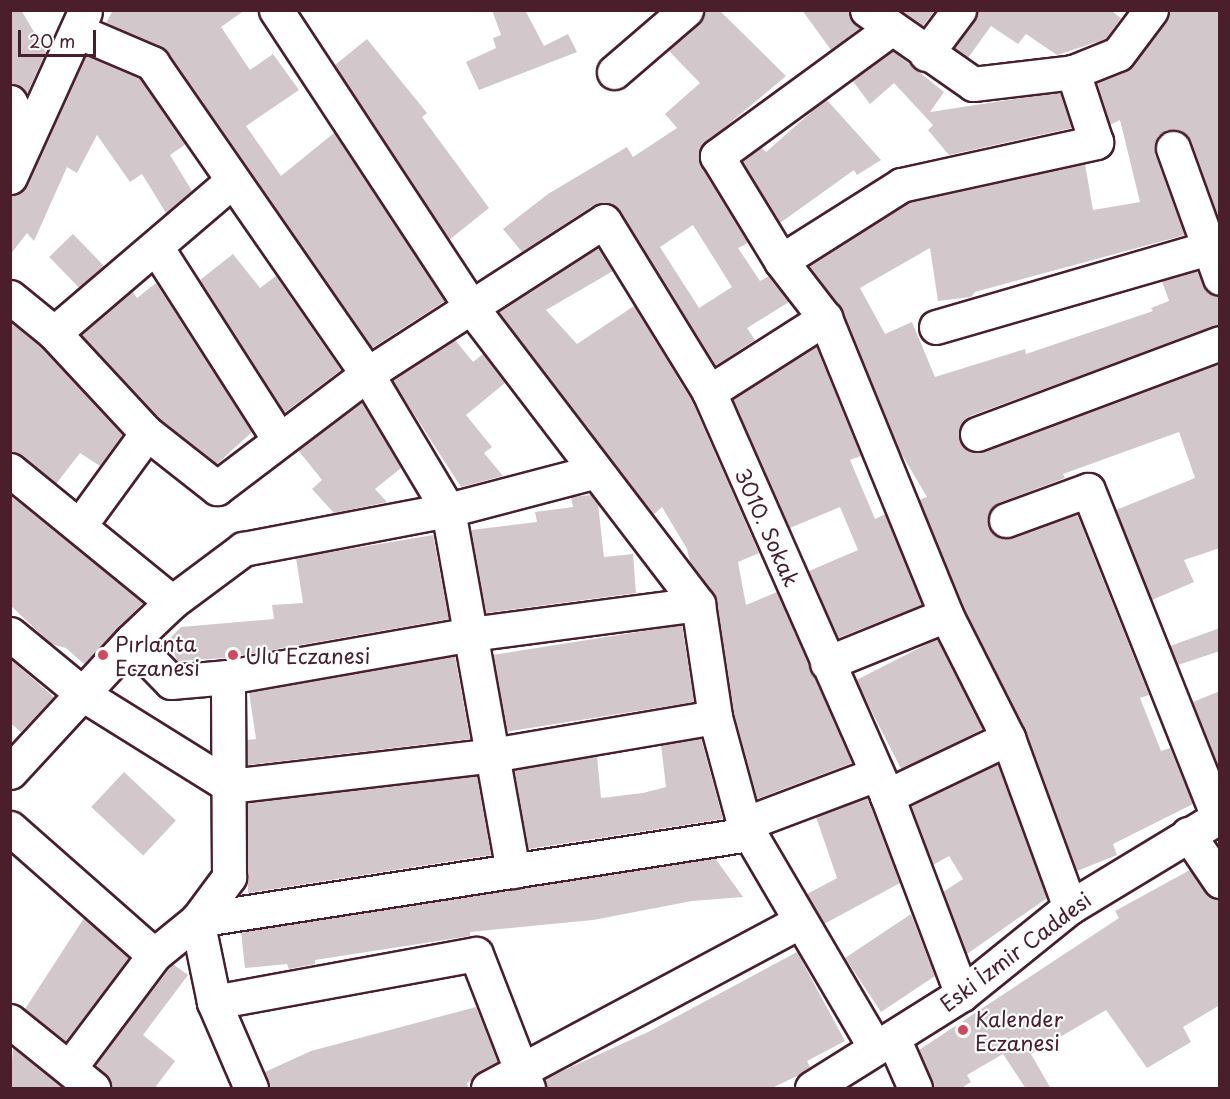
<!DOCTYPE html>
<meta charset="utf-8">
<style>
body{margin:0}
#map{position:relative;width:1230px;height:1099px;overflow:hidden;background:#fff;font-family:"Playpen Sans",sans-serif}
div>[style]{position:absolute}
.building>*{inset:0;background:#d2c7cb;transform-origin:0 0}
.roads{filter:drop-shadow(2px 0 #4a1f2b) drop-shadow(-2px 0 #4a1f2b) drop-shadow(0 2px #4a1f2b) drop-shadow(0 -2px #4a1f2b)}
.minor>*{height:33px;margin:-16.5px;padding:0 16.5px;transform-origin:16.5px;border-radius:16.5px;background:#fff}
.major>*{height:33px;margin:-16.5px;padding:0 16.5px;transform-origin:16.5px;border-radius:16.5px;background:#fff}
.dots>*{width:16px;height:16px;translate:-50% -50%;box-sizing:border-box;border:3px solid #fff;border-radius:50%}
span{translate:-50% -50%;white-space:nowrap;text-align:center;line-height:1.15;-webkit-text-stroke:4.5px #fff;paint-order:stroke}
.street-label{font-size:21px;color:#4a1f2b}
.poi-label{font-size:21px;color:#4a1f2b}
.left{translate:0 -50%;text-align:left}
.frame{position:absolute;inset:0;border:12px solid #4a1f2b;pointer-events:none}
.scale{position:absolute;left:18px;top:30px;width:78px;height:27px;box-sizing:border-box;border:3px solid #4a1f2b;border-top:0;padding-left:8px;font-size:18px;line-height:21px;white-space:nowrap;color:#4a1f2b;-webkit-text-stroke:4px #fff;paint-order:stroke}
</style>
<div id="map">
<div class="building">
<div style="clip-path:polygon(10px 10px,21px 10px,46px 52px,27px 94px,10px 83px)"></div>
<div style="clip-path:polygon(113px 10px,245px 10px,221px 27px,250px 70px,273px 54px,299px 90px,246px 126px,281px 176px,334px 133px,445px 301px,372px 348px,167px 52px,106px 23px)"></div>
<div style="clip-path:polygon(492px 10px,525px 10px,544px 46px,568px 34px,577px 52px,479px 90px,466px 62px,496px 48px,493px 38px,501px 35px)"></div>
<div style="clip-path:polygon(evenodd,704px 10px,719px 10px,786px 76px,700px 148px,701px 166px,748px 243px,738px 248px,760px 281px,769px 276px,789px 302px,747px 328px,755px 340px,715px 366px,613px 205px,594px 205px,522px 252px,503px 229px,548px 194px,627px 147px,633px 157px,677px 128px,665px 114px,700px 83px,668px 50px,698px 24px,704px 10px,693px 225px,732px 287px,699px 308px,660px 247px,693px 225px)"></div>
<div style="clip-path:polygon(802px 10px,849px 10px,860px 28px,831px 50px)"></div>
<div style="clip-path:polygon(900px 10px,935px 10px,923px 26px)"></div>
<div style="clip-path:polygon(977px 10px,1110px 10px,1121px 18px,1106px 39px,1057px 55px,1026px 34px,1018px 44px,991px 26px,968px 58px,954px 48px)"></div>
<div style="clip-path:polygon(1169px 10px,1220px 10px,1220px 221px,1190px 141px,1177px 130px,1167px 130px,1158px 136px,1155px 154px,1185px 235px,975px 292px,971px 297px,938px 301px,930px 248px,860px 288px,885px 334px,912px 322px,935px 377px,1025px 349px,1026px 354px,1153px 311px,1151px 308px,1169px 301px,1162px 281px,1197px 271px,1208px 292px,1220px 296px,1220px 325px,970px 416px,959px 430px,965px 448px,984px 452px,1220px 363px,1220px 548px,1184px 560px,1194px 582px,1152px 600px,1116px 510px,1195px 478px,1179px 432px,1063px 474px,1065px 478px,999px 503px,988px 516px,994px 534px,1003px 538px,1077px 514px,1149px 695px,1140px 698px,1161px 751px,1170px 748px,1193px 804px,1113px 844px,1117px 855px,1077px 871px,1026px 732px,963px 607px,919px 500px,927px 497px,898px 448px,842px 311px,808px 266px,908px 203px,1085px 164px,1093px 210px,1140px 202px,1120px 120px,1110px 125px,1096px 83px,1133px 66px)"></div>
<div style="clip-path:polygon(367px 39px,427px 113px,422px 117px,489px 208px,449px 240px,335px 65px)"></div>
<div style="clip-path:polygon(893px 51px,944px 92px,930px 112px,1060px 92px,1072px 128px,949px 155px,928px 130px,933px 125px,894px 83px,870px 104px,852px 80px)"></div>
<div style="clip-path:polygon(86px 55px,140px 78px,186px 144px,170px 155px,192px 191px,166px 213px,142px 174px,130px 182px,97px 135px,77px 173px,67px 167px,34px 241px,27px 233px,10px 255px,10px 196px,27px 185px)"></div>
<div style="clip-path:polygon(826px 99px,881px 160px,857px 175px,854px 170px,780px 223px,742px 161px,761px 147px,766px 152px)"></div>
<div style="left:73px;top:234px;width:45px;height:33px;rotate:46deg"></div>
<div style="clip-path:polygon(598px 247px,613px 271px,546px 310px,577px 344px,634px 306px,692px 401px,759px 553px,738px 562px,746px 605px,777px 592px,852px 763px,757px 799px,733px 713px,713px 593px,690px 562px,687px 549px,662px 507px,653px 515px,498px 312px)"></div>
<div style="clip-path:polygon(233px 254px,260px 288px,276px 276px,341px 370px,284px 413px,200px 280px)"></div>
<div style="clip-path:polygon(156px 283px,252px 432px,217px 464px,160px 419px,81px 335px,132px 291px,137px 298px)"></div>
<div style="clip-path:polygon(10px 322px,41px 347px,123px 434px,100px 466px,80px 453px,56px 484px,10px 452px)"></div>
<div style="clip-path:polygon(455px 340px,473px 362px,483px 354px,505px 383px,466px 415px,492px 447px,484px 453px,503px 476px,461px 487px,392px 380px)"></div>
<div style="clip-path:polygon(816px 346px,861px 456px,850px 460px,875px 519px,885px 514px,922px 605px,838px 638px,809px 571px,858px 550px,840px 507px,790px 528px,733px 399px)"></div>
<div style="clip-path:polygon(362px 402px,401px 468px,375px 489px,387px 502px,334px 513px,312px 489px,322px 480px,298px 450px)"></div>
<div style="clip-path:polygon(10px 495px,143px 603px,84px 664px,66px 648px,51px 644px,10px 605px)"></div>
<div style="clip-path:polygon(591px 495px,598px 504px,604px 557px,633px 554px,636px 593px,486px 613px,471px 530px,537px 522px,535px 512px,573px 507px,571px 497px)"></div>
<div style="clip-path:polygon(433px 535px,449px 619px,226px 658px,177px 661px,169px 639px,181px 627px,274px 619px,272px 605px,303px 603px,296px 558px)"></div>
<div style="left:682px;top:625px;width:78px;height:192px;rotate:81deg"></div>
<div style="clip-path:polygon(1220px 628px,1220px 651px,1178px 665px,1170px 646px)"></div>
<div style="left:937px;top:639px;width:101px;height:91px;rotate:63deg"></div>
<div style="clip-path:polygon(455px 656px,470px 739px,248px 765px,247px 740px,256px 739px,249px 692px)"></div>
<div style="clip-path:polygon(10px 659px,54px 697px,21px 732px,10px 723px)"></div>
<div style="clip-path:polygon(1220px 691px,1220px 770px,1193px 702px)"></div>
<div style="clip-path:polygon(701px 738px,723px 819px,528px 849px,514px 770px,597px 756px,601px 798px,643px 793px,666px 787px,661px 745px)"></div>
<div style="clip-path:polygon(998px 764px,1047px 898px,967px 954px,943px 892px,963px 879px,949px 856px,933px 865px,911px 805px)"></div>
<div style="left:124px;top:772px;width:71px;height:48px;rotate:43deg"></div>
<div style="clip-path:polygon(477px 776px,491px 855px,248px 893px,247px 803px)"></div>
<div style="clip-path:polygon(867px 797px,900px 883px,824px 924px,807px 894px,837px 878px,816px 817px)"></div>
<div style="clip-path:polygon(715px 858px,743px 897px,692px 901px,593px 920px,470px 932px,470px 936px,315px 960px,315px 964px,289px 969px,287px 964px,245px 968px,241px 932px)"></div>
<div style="clip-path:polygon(1190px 870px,1205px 892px,1220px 899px,1220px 1005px,1183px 1027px,1191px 1042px,1147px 1068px,1106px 1010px,1031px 1054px,1051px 1089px,1026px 1089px,1003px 1054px,967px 1075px,971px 1082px,960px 1089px,933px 1089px,919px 1050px,1119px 918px,1115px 911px)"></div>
<div style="clip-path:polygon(911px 914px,935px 976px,881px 1012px,845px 958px)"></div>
<div style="clip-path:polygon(84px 918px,129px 958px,66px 1042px,25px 1009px)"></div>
<div style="clip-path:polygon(797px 952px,845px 1041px,807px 1061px,810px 1067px,799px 1075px,770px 1089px,546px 1089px,545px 1079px,648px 1032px)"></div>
<div style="clip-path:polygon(173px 964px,188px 975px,143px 1035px,175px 1061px,154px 1089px,111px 1089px,110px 1081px,95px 1065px)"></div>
<div style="clip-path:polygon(476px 1007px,498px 1062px,467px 1083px,469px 1089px,269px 1089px,265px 1072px,311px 1051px)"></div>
<div style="clip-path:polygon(13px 1048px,64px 1089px,10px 1089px)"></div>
</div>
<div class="roads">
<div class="minor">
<div style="left:276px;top:10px;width:355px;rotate:56.7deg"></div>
<div style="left:471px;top:307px;width:374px;rotate:52.6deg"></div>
<div style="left:698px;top:604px;width:114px;rotate:81.4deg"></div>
<div style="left:715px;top:717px;width:111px;rotate:74.8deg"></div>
<div style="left:744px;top:824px;width:259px;rotate:59.6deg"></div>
<div style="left:867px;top:10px;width:129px;rotate:34.9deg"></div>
<div style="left:973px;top:84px;width:101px;rotate:-6.8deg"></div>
<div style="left:1073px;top:72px;width:48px;rotate:-21.8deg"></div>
<div style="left:1118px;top:54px;width:55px;rotate:-53.1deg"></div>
<div style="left:892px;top:28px;width:217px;rotate:143.8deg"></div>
<div style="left:717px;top:156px;width:123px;rotate:58.6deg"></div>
<div style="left:781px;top:261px;width:72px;rotate:52.3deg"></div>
<div style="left:825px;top:318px;width:321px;rotate:67.8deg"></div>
<div style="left:946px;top:615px;width:138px;rotate:63.2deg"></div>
<div style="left:1008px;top:738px;width:180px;rotate:69.9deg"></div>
<div style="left:77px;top:31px;width:82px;rotate:23.1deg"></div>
<div style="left:152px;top:63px;width:378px;rotate:55.3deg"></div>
<div style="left:367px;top:374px;width:158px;rotate:59.2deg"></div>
<div style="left:448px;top:510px;width:367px;rotate:79.8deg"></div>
<div style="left:926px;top:54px;width:55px;rotate:-53.1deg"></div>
<div style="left:614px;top:72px;width:95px;rotate:-40.7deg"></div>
<div style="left:10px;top:102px;width:38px;rotate:63deg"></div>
<div style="left:1173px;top:148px;width:138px;rotate:70.1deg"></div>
<div style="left:10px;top:177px;width:181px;rotate:-65.6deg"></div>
<div style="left:156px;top:247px;width:227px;rotate:57.4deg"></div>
<div style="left:781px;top:261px;width:142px;rotate:-32.3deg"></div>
<div style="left:901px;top:185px;width:200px;rotate:-12.4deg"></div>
<div style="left:1096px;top:142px;width:74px;rotate:-108.2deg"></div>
<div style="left:10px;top:297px;width:57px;rotate:39.3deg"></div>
<div style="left:54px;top:333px;width:137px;rotate:47.1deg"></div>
<div style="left:147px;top:433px;width:114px;rotate:126.1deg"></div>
<div style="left:936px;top:327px;width:283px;rotate:-16.2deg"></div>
<div style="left:54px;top:333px;width:233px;rotate:-40.5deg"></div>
<div style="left:709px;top:392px;width:138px;rotate:-32.5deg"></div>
<div style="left:147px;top:433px;width:89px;rotate:38.2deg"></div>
<div style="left:217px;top:488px;width:188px;rotate:-37.2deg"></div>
<div style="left:367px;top:374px;width:282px;rotate:-32.8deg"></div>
<div style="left:604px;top:221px;width:201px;rotate:58.4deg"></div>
<div style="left:709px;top:392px;width:441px;rotate:66.2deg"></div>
<div style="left:887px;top:796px;width:212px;rotate:69.3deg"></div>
<div style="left:977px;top:434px;width:259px;rotate:-20.5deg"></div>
<div style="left:10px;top:470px;width:209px;rotate:39.2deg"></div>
<div style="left:1006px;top:520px;width:87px;rotate:-20.1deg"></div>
<div style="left:1088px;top:490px;width:352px;rotate:68.3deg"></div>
<div style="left:10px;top:634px;width:96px;rotate:39.5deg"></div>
<div style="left:84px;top:695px;width:172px;rotate:31.9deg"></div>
<div style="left:230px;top:786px;width:264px;rotate:-6.7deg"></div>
<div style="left:492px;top:755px;width:226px;rotate:-9.7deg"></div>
<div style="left:131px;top:641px;width:57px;rotate:45.7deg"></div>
<div style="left:171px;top:682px;width:57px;rotate:-5deg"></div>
<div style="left:228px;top:677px;width:247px;rotate:-10deg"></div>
<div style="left:471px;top:634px;width:229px;rotate:-7.5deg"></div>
<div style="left:827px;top:663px;width:128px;rotate:-22deg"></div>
<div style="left:10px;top:772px;width:178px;rotate:-47.3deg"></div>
<div style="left:131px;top:641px;width:57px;rotate:-43.6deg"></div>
<div style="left:172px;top:602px;width:89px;rotate:-36.7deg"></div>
<div style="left:243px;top:549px;width:209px;rotate:-10.8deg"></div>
<div style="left:448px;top:510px;width:150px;rotate:-14.7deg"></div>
<div style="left:887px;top:796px;width:134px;rotate:-25.6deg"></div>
<div style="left:744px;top:824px;width:141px;rotate:-20.7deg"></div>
<div style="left:10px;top:828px;width:192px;rotate:41.4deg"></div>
<div style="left:1188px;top:834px;width:57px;rotate:55.8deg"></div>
<div style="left:214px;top:1002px;width:266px;rotate:-10.4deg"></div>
<div style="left:476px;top:954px;width:144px;rotate:68.8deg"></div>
<div style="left:10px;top:1021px;width:107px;rotate:38.9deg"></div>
<div style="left:893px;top:1038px;width:55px;rotate:66.3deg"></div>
<div style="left:70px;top:1067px;width:140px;rotate:-53.1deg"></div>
<div style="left:154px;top:955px;width:55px;rotate:-39.1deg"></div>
<div style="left:197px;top:920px;width:54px;rotate:-53.3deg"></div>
<div style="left:229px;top:877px;width:200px;rotate:-90.3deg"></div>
<div style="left:251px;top:1088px;width:94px;rotate:-113.3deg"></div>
<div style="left:214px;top:1002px;width:84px;rotate:-101.7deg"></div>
<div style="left:197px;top:920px;width:559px;rotate:-8.86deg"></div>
<div style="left:488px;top:1088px;width:353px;rotate:-28.1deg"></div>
</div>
<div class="major">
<div style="left:812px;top:1088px;width:177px;rotate:-32.1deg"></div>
<div style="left:962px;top:994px;width:139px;rotate:-38.9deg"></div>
<div style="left:1070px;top:907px;width:175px;rotate:-31.2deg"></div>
</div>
</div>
<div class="dots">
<div style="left:103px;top:655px;background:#d1495b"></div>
<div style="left:233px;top:655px;background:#d1495b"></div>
<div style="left:963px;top:1030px;background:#d1495b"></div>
</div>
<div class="street-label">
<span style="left:768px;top:527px;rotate:66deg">3010. Sokak</span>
<span style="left:1015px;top:951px;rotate:-37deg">Eski İzmir Caddesi</span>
</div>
<div class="poi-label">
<span class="left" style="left:115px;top:655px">Pırlanta<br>Eczanesi</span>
<span class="left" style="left:245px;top:655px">Ulu Eczanesi</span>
<span class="left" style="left:975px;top:1030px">Kalender<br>Eczanesi</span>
</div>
<div class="frame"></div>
<div class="scale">20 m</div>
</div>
